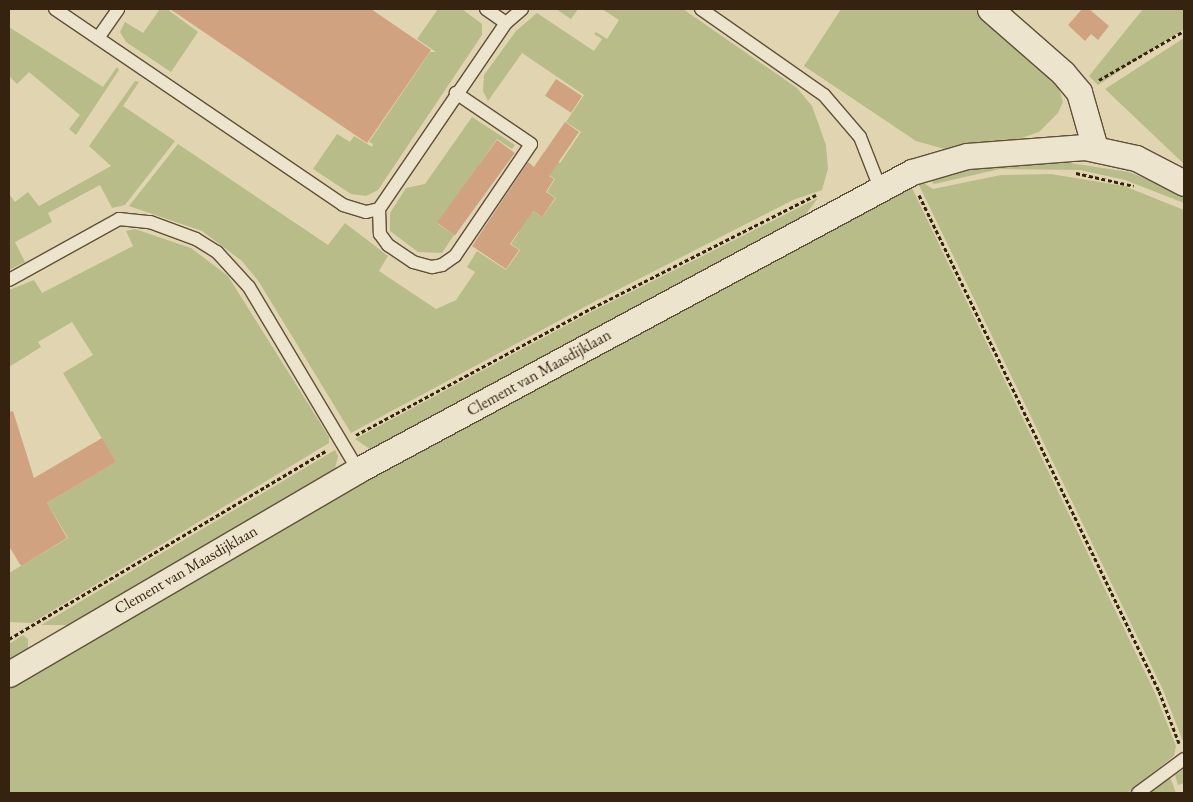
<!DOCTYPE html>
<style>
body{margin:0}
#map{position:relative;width:1193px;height:802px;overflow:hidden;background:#e1d5b1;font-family:"EB Garamond",serif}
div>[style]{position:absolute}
.green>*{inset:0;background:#b7bc89}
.building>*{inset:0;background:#d0a280;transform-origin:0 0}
.path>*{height:3px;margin-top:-1.5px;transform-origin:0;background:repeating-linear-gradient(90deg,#352310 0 4px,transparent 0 6.5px)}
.roads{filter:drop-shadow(1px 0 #605038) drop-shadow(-1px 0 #605038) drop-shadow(0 1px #605038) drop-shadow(0 -1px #605038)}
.service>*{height:12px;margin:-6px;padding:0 6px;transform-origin:6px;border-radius:6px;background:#ece4cc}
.minor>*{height:25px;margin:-12.5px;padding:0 12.5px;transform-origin:12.5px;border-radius:12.5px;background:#ece4cc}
span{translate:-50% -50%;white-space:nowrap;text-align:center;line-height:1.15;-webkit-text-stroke:4px #ece4cc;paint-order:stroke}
.street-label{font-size:16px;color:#352310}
.frame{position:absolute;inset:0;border:10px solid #352310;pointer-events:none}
</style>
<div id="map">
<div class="green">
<div style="clip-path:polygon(160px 9px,167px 9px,198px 32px,171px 72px,126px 42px,120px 32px,125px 22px,143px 33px)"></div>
<div style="clip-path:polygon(438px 9px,462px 9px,482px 24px,482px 35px,378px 190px,366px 196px,351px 194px,313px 169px,337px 134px,350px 142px,354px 136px,372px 147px,373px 144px,369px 142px,430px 52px,436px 52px,417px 39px)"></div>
<div style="clip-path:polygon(556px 9px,578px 9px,571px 19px)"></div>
<div style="clip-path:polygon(602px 9px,683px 9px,797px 88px,812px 106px,826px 145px,828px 169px,822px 190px,793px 200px,590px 304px,351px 433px,259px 282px,242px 261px,202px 231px,129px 206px,178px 144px,328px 245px,345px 223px,388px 256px,379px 271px,436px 309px,456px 300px,475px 272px,467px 267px,477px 251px,506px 270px,520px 250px,511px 244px,519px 232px,500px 218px,513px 199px,542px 217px,556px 198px,547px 192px,555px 179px,535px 166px,544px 152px,560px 163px,581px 132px,566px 122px,584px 95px,522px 53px,488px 101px,483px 91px,484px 75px,516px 31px,537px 13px,594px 51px,602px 39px,594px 34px,596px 32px,607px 39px,619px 20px)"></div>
<div style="clip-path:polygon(841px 9px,976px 9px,1057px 82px,1063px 102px,1058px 113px,1039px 132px,1015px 140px,948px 150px,916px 141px,804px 66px)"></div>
<div style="clip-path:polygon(1143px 9px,1184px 9px,1184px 29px,1098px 85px,1089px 76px)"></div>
<div style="clip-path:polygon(9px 27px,103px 87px,117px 67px,119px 70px,76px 135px,69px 129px,80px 115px,29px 72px,17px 84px,9px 76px)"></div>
<div style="clip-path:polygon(1184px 38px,1184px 164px,1105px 89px)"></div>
<div style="clip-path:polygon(135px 81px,139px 82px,123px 106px,175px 141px,125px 205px,112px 208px,100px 185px,48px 213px,52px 222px,15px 242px,25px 262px,9px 270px,9px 194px,15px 202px,28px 192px,39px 206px,111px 166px,89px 146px)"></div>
<div style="clip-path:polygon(472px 117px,515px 145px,512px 149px,497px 139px,438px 224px,454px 235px,442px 253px,418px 252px,390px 231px,390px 213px,406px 188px,425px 184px)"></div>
<div style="clip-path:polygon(1057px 161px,1129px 172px,1184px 194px,1184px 203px,1125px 180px,1080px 170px,1000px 169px,934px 184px,929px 179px,969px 167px)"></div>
<div style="clip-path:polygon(1051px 174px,1124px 186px,1184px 210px,1184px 744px,1163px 690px,918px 183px,922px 182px,933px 189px,1001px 175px)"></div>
<div style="clip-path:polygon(911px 186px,1155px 693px,1176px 746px,1174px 756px,1127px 793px,9px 793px,9px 686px,364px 480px)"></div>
<div style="clip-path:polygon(818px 198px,802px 219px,370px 449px,355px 439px,593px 311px)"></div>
<div style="clip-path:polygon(135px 229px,191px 248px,228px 276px,329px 437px,329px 443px,32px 623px,9px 622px,9px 573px,68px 538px,47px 503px,116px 462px,63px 373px,93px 355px,72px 322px,38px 342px,41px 347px,9px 367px,9px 290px,34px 280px,42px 293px,133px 246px,126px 231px)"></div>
<div style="clip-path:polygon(335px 450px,338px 456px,335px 469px,71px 625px,41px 625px)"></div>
<div style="clip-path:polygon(23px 635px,28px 639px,28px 649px,9px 662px,9px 644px)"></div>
<div style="clip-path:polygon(1184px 769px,1184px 783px,1178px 785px,1175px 775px)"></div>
<div style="clip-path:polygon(1170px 777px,1176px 793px,1151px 793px)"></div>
</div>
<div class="building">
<div style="clip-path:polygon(170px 9px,371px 9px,431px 50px,367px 143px)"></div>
<div style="clip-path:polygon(1082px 9px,1089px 9px,1109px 26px,1098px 40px,1091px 34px,1085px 41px,1068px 25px)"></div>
<div style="left:556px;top:79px;width:31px;height:20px;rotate:33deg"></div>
<div style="clip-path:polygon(565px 122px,579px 132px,549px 176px,554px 179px,546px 192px,555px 198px,542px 217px,533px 211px,510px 244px,519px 250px,506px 269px,472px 246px,528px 162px,534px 167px)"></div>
<div style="left:497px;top:140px;width:22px;height:102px;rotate:36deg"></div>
<div style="clip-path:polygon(13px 411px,34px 478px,102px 438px,116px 462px,47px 503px,67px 538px,21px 566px,9px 546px,9px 412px)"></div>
</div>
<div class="path">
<div style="left:1099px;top:80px;width:98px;rotate:-30deg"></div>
<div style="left:1076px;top:173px;width:59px;rotate:12.6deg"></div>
<div style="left:919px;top:195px;width:551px;rotate:64.18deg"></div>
<div style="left:1159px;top:691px;width:56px;rotate:69deg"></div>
<div style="left:356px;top:435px;width:268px;rotate:-28.3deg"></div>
<div style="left:592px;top:308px;width:251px;rotate:-26.8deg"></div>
<div style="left:9px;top:639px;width:369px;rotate:-30.7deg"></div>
</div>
<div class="roads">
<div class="service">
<div style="left:55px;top:9px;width:348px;rotate:34.2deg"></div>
<div style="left:343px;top:205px;width:24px;rotate:17deg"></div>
<div style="left:366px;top:212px;width:13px;rotate:-13deg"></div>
<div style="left:379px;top:209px;width:225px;rotate:-55.7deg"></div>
<div style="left:506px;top:23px;width:21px;rotate:-41deg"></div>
<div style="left:486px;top:9px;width:24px;rotate:35deg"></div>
<div style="left:701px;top:9px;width:150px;rotate:35deg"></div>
<div style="left:824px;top:95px;width:55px;rotate:49.4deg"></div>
<div style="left:860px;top:137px;width:55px;rotate:68.6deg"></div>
<div style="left:98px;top:38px;width:35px;rotate:-55deg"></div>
<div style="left:379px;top:209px;width:25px;rotate:88deg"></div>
<div style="left:380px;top:234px;width:14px;rotate:54deg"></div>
<div style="left:388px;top:245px;width:30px;rotate:34deg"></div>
<div style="left:413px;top:262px;width:20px;rotate:15deg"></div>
<div style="left:432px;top:267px;width:10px;rotate:-11deg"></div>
<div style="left:442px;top:265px;width:16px;rotate:-35deg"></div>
<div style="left:455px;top:256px;width:135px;rotate:-55.8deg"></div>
<div style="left:531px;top:144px;width:91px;rotate:-145.8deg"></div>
<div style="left:9px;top:280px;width:126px;rotate:-29deg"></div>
<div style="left:119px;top:219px;width:31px;rotate:6deg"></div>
<div style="left:150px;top:222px;width:49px;rotate:20.3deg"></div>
<div style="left:196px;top:239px;width:25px;rotate:32deg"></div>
<div style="left:217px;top:252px;width:47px;rotate:47.6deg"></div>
<div style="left:249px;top:287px;width:213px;rotate:59.2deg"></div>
<div style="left:1138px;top:793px;width:57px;rotate:-36.5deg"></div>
</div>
<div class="minor">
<div style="left:990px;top:9px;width:97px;rotate:41.2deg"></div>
<div style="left:1063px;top:73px;width:25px;rotate:50deg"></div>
<div style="left:1079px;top:92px;width:58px;rotate:74.1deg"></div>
<div style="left:9px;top:674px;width:404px;rotate:-30.3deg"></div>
<div style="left:358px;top:470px;width:629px;rotate:-28.28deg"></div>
<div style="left:912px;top:172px;width:57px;rotate:-16.2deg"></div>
<div style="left:967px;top:156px;width:118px;rotate:-4.4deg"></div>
<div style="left:1085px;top:147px;width:52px;rotate:12.2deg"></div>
<div style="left:1136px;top:158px;width:54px;rotate:27.5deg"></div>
</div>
</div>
<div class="street-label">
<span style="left:539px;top:373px;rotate:-29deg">Clement van Maasdijklaan</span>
<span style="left:186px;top:570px;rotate:-30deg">Clement van Maasdijklaan</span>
</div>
<div class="frame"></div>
</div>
